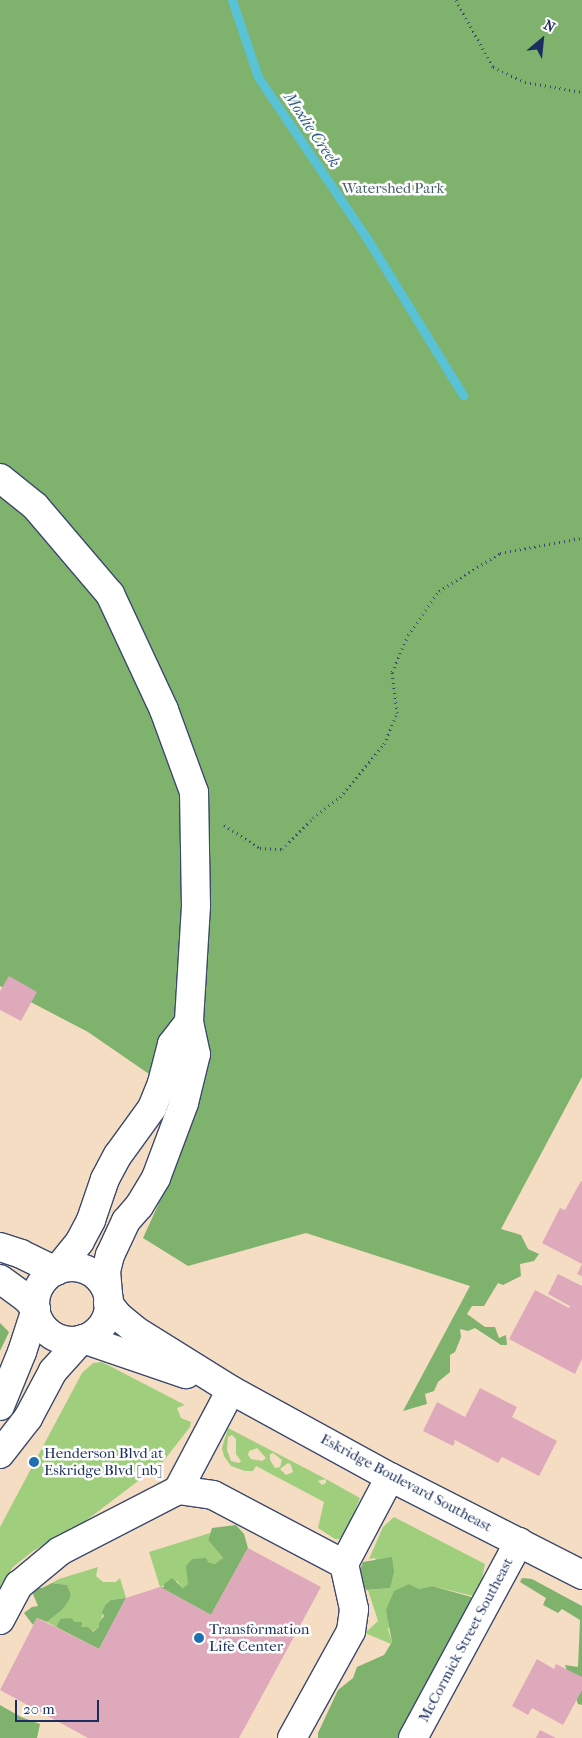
<!DOCTYPE html>
<style>
body{margin:0}
#map{position:relative;width:582px;height:1738px;overflow:hidden;background:#f5ddc3;font-family:"IM FELL French Canon",serif}
div>[style]{position:absolute}
.green>*{inset:0;background:#9fcf7d}
.forest>*{inset:0;background:#7fb26c}
.stream>*{height:9px;margin:-4.5px;padding:0 4.5px;transform-origin:4.5px;border-radius:4.5px;background:#5ac2d6}
.building>*{inset:0;background:#dfa9bc}
.path>*{height:3px;margin-top:-1.5px;transform-origin:0;background:repeating-linear-gradient(90deg,#3c496d 0 1px,transparent 0 5px)}
.roads{filter:drop-shadow(1px 0 #3c496d) drop-shadow(-1px 0 #3c496d) drop-shadow(0 1px #3c496d) drop-shadow(0 -1px #3c496d)}
.minor>*{height:28px;margin:-14px;padding:0 14px;transform-origin:14px;border-radius:14px;background:#fff}
.major>*{height:28px;margin:-14px;padding:0 14px;transform-origin:14px;border-radius:14px;background:#fff}
.major>.ring{margin:-14px;padding:0;box-sizing:content-box;background:none;border:28px solid #fff;border-radius:50%}
.dots>*{width:14px;height:14px;translate:-50% -50%;box-sizing:border-box;border:2px solid #fff;border-radius:50%}
span{translate:-50% -50%;white-space:nowrap;text-align:center;line-height:1.15;-webkit-text-stroke:5px #fff;paint-order:stroke}
.park-label{font-size:15px;color:#435f67}
.poi-label{font-size:15px;color:#1b2f5e}
.left{translate:0 -50%;text-align:left}
.street-label{font-size:15px;color:#1b2f5e}
.water-label{font-size:16px;color:#2e5b82;font-style:italic}
.north{position:absolute;left:517px;top:15px;width:50px;height:50px;-webkit-text-stroke:4px #fff;paint-order:stroke;rotate:28deg;font-size:14px;font-weight:700;line-height:20px;text-align:center;color:#1b2f5e}
.north::after{content:'';display:block;margin:auto;width:18px;height:22px;background:#1b2f5e;clip-path:polygon(50% 0,100% 100%,50% 72%,0 100%)}
.scale{position:absolute;left:15px;top:1700px;width:84px;height:22px;box-sizing:border-box;border:2px solid #1b2f5e;border-top:0;padding-left:6px;font-size:15px;line-height:18px;white-space:nowrap;color:#1b2f5e;-webkit-text-stroke:4px #fff;paint-order:stroke}
</style>
<div id="map">
<div class="green">
<div style="clip-path:polygon(102px 1362px,185px 1405px,177px 1408px,181px 1418px,191px 1422px,190px 1427px,162px 1463px,84px 1522px,33px 1551px,13px 1567px,0 1587px,0 1527px,82px 1373px,93px 1363px)"></div>
<div style="clip-path:polygon(evenodd,228px 1428px,326px 1479px,318px 1481px,322px 1485px,326px 1483px,326px 1479px,360px 1498px,346px 1533px,339px 1539px,335px 1539px,318px 1528px,324px 1502px,256px 1466px,253px 1471px,245px 1471px,231px 1466px,224px 1456px,222px 1448px,228px 1428px,232px 1435px,236px 1439px,236px 1454px,241px 1461px,239px 1463px,231px 1461px,227px 1450px,228px 1437px,232px 1435px,228px 1428px,257px 1448px,265px 1457px,266px 1458px,262px 1461px,251px 1459px,248px 1455px,249px 1451px,257px 1448px,228px 1428px,273px 1453px,282px 1460px,280px 1467px,275px 1468px,270px 1460px,270px 1454px,273px 1453px,228px 1428px,288px 1463px,291px 1465px,293px 1472px,286px 1475px,280px 1469px,288px 1463px)"></div>
<div style="clip-path:polygon(394px 1517px,485px 1564px,482px 1579px,473px 1596px,432px 1586px,419px 1589px,409px 1584px,388px 1629px,392px 1642px,391px 1644px,365px 1633px,378px 1621px,368px 1590px,390px 1588px,375px 1558px,369px 1559px,383px 1527px)"></div>
<div style="clip-path:polygon(210px 1533px,208px 1540px,223px 1558px,216px 1564px,208px 1562px,189px 1575px,188px 1584px,183px 1588px,177px 1581px,160px 1587px,149px 1552px)"></div>
<div style="clip-path:polygon(98px 1567px,96px 1576px,103px 1582px,116px 1582px,120px 1578px,126px 1598px,111px 1600px,106px 1604px,99px 1627px,92px 1632px,75px 1622px,60px 1619px,56px 1627px,47px 1622px,62px 1610px,71px 1594px,67px 1585px,52px 1583px,59px 1579px)"></div>
</div>
<div class="forest">
<div style="clip-path:polygon(0 0,582px 0,582px 1077px,501px 1229px,521px 1235px,528px 1249px,539px 1254px,534px 1261px,520px 1264px,521px 1276px,503px 1285px,498px 1283px,484px 1306px,472px 1306px,467px 1314px,485px 1327px,495px 1327px,499px 1338px,506px 1335px,507px 1345px,501px 1345px,475px 1328px,468px 1331px,460px 1329px,461px 1337px,455px 1352px,450px 1355px,450px 1372px,438px 1382px,434px 1391px,425px 1394px,427px 1404px,403px 1411px,470px 1286px,306px 1233px,188px 1266px,143px 1238px,179px 1159px,197px 1098px,162px 1083px,88px 1032px,0 986px)"></div>
<div style="clip-path:polygon(0 1323px,9px 1332px,0 1351px)"></div>
<div style="clip-path:polygon(236px 1525px,244px 1534px,248px 1548px,211px 1615px,160px 1587px,164px 1587px,164px 1584px,172px 1578px,183px 1588px,188px 1584px,186px 1566px,192px 1559px,206px 1558px,208px 1562px,215px 1564px,223px 1558px,208px 1540px,212px 1528px)"></div>
<div style="clip-path:polygon(392px 1557px,394px 1572px,390px 1588px,366px 1590px,359px 1573px,363px 1562px)"></div>
<div style="clip-path:polygon(522px 1578px,532px 1579px,582px 1606px,582px 1705px,578px 1704px,565px 1665px,578px 1667px,580px 1620px,562px 1609px,558px 1613px,543px 1605px,546px 1598px,520px 1582px)"></div>
<div style="clip-path:polygon(52px 1583px,67px 1585px,71px 1594px,69px 1600px,62px 1610px,47px 1622px,37px 1618px,33px 1625px,24px 1613px,32px 1607px,38px 1606px,33px 1594px,36px 1587px,42px 1588px)"></div>
<div style="clip-path:polygon(409px 1584px,419px 1589px,432px 1586px,482px 1600px,422px 1738px,318px 1738px,318px 1733px,338px 1690px,353px 1678px,357px 1667px,384px 1655px,392px 1642px,386px 1610px,394px 1591px)"></div>
<div style="clip-path:polygon(126px 1598px,99px 1649px,56px 1627px,60px 1619px,71px 1618px,75px 1622px,82px 1622px,82px 1627px,88px 1627px,93px 1632px,99px 1627px,99px 1623px,104px 1616px,102px 1612px,106px 1604px,111px 1600px)"></div>
<div style="clip-path:polygon(0 1705px,21px 1717px,40px 1724px,37px 1738px,0 1738px)"></div>
</div>
<div class="stream">
<div style="left:232px;top:0;width:81px;rotate:71.3deg"></div>
<div style="left:258px;top:77px;width:197px;rotate:56deg"></div>
<div style="left:368px;top:240px;width:182px;rotate:58.5deg"></div>
</div>
<div class="building">
<div style="clip-path:polygon(9px 976px,37px 992px,21px 1021px,0 1010px,0 991px)"></div>
<div style="clip-path:polygon(581px 1181px,582px 1182px,582px 1276px,577px 1274px,582px 1264px,542px 1243px,560px 1208px,565px 1210px)"></div>
<div style="clip-path:polygon(558px 1274px,582px 1286px,582px 1359px,575px 1374px,509px 1339px,535px 1290px,569px 1308px,570px 1306px,548px 1294px)"></div>
<div style="clip-path:polygon(480px 1388px,517px 1407px,512px 1417px,557px 1441px,539px 1476px,502px 1457px,498px 1463px,453px 1439px,455px 1442px,453px 1446px,423px 1431px,437px 1402px,465px 1417px)"></div>
<div style="clip-path:polygon(248px 1548px,321px 1587px,239px 1738px,88px 1738px,0 1690px,37px 1618px,99px 1649px,126px 1598px,160px 1587px,211px 1615px)"></div>
<div style="clip-path:polygon(537px 1659px,554px 1669px,556px 1664px,582px 1677px,582px 1690px,563px 1725px,532px 1708px,528px 1715px,512px 1706px)"></div>
<div style="clip-path:polygon(540px 1730px,556px 1738px,536px 1738px)"></div>
</div>
<div class="path">
<div style="left:456px;top:0;width:77px;rotate:61.1deg"></div>
<div style="left:493px;top:67px;width:35px;rotate:25deg"></div>
<div style="left:525px;top:82px;width:58px;rotate:10deg"></div>
<div style="left:224px;top:825px;width:43px;rotate:32.6deg"></div>
<div style="left:260px;top:848px;width:22px;rotate:3deg"></div>
<div style="left:282px;top:849px;width:44px;rotate:-45deg"></div>
<div style="left:313px;top:818px;width:34px;rotate:-38deg"></div>
<div style="left:340px;top:797px;width:69px;rotate:-50.3deg"></div>
<div style="left:384px;top:744px;width:34px;rotate:-67deg"></div>
<div style="left:397px;top:713px;width:41px;rotate:-97deg"></div>
<div style="left:392px;top:672px;width:40px;rotate:-66.6deg"></div>
<div style="left:408px;top:635px;width:54px;rotate:-54.8deg"></div>
<div style="left:439px;top:591px;width:72px;rotate:-31.9deg"></div>
<div style="left:500px;top:553px;width:83px;rotate:-10.4deg"></div>
</div>
<div class="roads">
<div class="minor">
<div style="left:0;top:1247px;width:22px;rotate:18deg"></div>
<div style="left:21px;top:1254px;width:39px;rotate:26deg"></div>
<div style="left:0;top:1279px;width:32px;rotate:36deg"></div>
<div style="left:26px;top:1298px;width:15px;rotate:48deg"></div>
<div style="left:108px;top:1303px;width:16px;rotate:52deg"></div>
<div style="left:118px;top:1316px;width:22px;rotate:39deg"></div>
<div style="left:135px;top:1330px;width:113px;rotate:32deg"></div>
<div style="left:231px;top:1390px;width:181px;rotate:28.7deg"></div>
<div style="left:390px;top:1477px;width:216px;rotate:27deg"></div>
<div style="left:83px;top:1339px;width:109px;rotate:18.8deg"></div>
<div style="left:178px;top:1490px;width:35px;rotate:8deg"></div>
<div style="left:213px;top:1495px;width:148px;rotate:27.8deg"></div>
<div style="left:0;top:1620px;width:40px;rotate:-62deg"></div>
<div style="left:19px;top:1585px;width:53px;rotate:-39.7deg"></div>
<div style="left:60px;top:1551px;width:133px;rotate:-27.3deg"></div>
<div style="left:178px;top:1490px;width:113px;rotate:-62.1deg"></div>
<div style="left:292px;top:1738px;width:122px;rotate:-61.1deg"></div>
<div style="left:351px;top:1631px;width:22px;rotate:-82deg"></div>
<div style="left:354px;top:1609px;width:46px;rotate:-102.5deg"></div>
<div style="left:344px;top:1564px;width:98px;rotate:-62.1deg"></div>
<div style="left:413px;top:1738px;width:223px;rotate:-61.6deg"></div>
</div>
<div class="major">
<div style="left:0;top:478px;width:45px;rotate:38.7deg"></div>
<div style="left:35px;top:506px;width:116px;rotate:49.6deg"></div>
<div style="left:110px;top:594px;width:128px;rotate:65deg"></div>
<div style="left:164px;top:710px;width:87px;rotate:69.9deg"></div>
<div style="left:194px;top:792px;width:114px;rotate:89deg"></div>
<div style="left:196px;top:906px;width:116px;rotate:93.5deg"></div>
<div style="left:189px;top:1022px;width:33px;rotate:78deg"></div>
<div style="left:196px;top:1054px;width:50px;rotate:103.8deg"></div>
<div style="left:184px;top:1103px;width:80px;rotate:110.5deg"></div>
<div style="left:156px;top:1178px;width:33px;rotate:121deg"></div>
<div style="left:139px;top:1206px;width:20px;rotate:131deg"></div>
<div style="left:126px;top:1221px;width:38px;rotate:115deg"></div>
<div style="left:110px;top:1255px;width:16px;rotate:104deg"></div>
<div style="left:106px;top:1271px;width:25px;rotate:85deg"></div>
<div class="ring" style="left:35px;top:1267px;width:46px;height:46px"></div>
<div style="left:56px;top:1271px;width:38px;rotate:-51deg"></div>
<div style="left:80px;top:1241px;width:24px;rotate:-62deg"></div>
<div style="left:91px;top:1220px;width:43px;rotate:-71.1deg"></div>
<div style="left:105px;top:1179px;width:27px;rotate:-62deg"></div>
<div style="left:118px;top:1155px;width:58px;rotate:-54.1deg"></div>
<div style="left:152px;top:1108px;width:27px;rotate:-68deg"></div>
<div style="left:162px;top:1083px;width:40px;rotate:-75.6deg"></div>
<div style="left:172px;top:1044px;width:28px;rotate:-52deg"></div>
<div style="left:0;top:1406px;width:58px;rotate:-67.8deg"></div>
<div style="left:22px;top:1352px;width:45px;rotate:-72deg"></div>
<div style="left:0;top:1454px;width:46px;rotate:-52.1deg"></div>
<div style="left:28px;top:1418px;width:53px;rotate:-62deg"></div>
<div style="left:53px;top:1371px;width:42px;rotate:-47.9deg"></div>
</div>
</div>
<div class="dots">
<div style="left:34px;top:1462px;background:#1f6fb2"></div>
<div style="left:199px;top:1638px;background:#1f6fb2"></div>
</div>
<div class="park-label">
<span style="left:393px;top:189px">Watershed Park</span>
</div>
<div class="poi-label">
<span class="left" style="left:44px;top:1462px">Henderson Blvd at<br>Eskridge Blvd [nb]</span>
<span class="left" style="left:209px;top:1638px">Transformation<br>Life Center</span>
</div>
<div class="street-label">
<span style="left:406px;top:1483px;rotate:28deg">Eskridge Boulevard Southeast</span>
<span style="left:466px;top:1640px;rotate:-62deg">McCormick Street Southeast</span>
</div>
<div class="water-label">
<span style="left:312px;top:130px;rotate:56deg">Moxlie Creek</span>
</div>
<div class="north">N</div>
<div class="scale">20 m</div>
</div>
